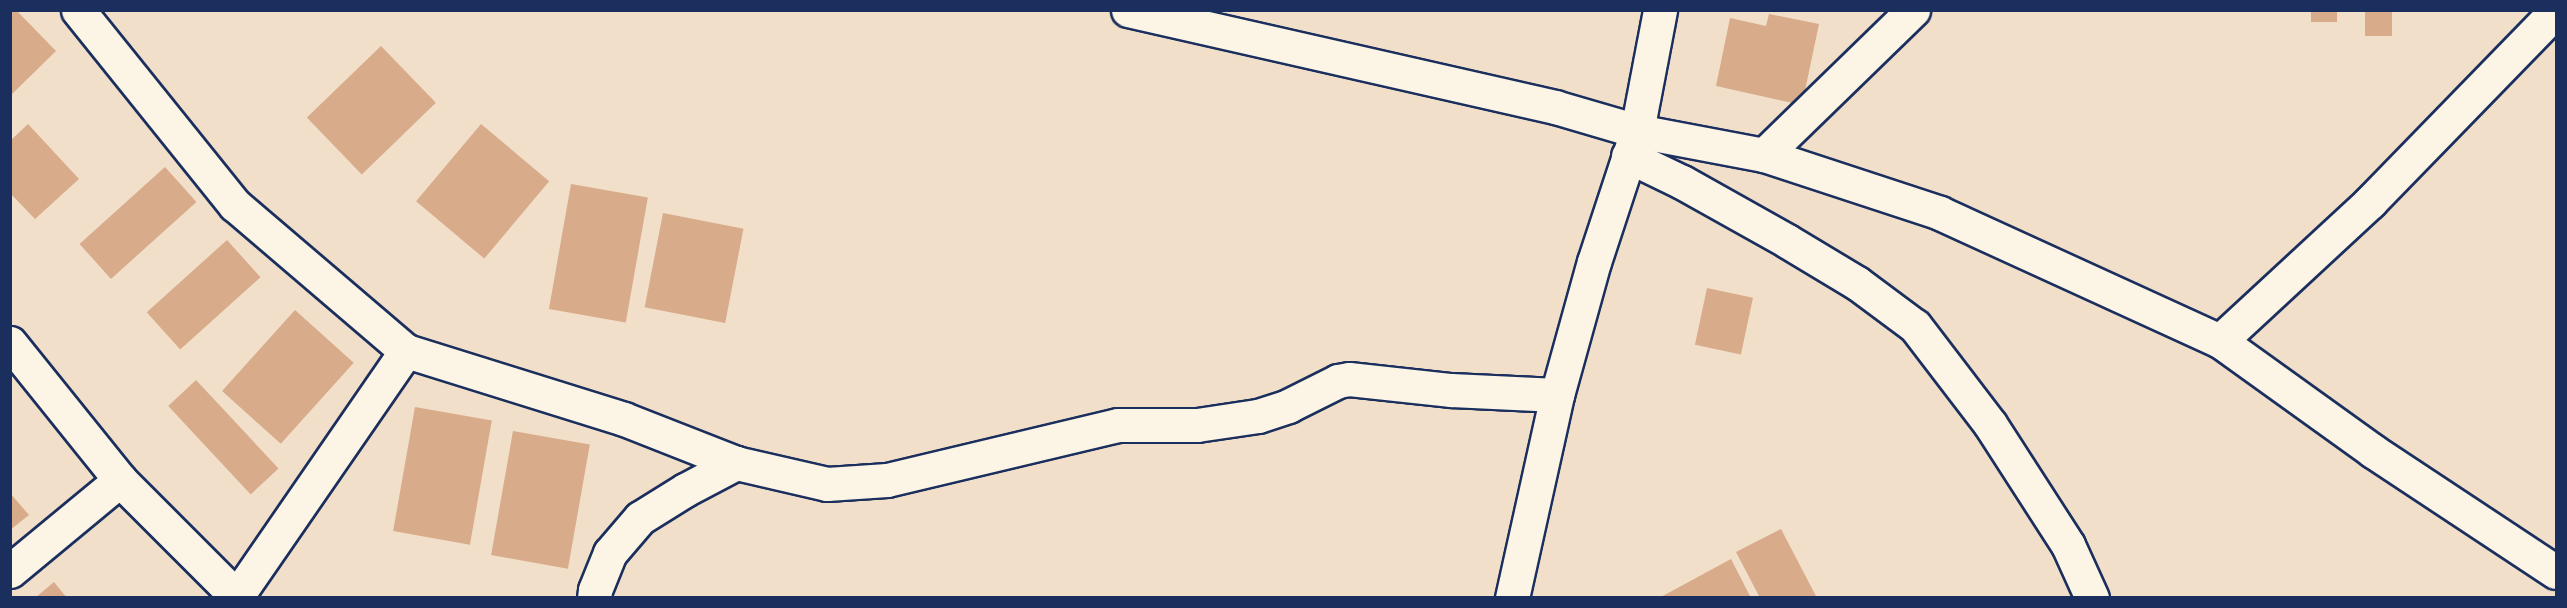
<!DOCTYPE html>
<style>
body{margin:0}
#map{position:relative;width:2567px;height:608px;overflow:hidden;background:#f1dfca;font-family:Sriracha,sans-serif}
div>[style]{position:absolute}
.building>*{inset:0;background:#d8ab8a;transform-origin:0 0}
.roads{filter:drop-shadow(2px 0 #1b2f5e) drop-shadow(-2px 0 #1b2f5e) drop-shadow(0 2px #1b2f5e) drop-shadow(0 -2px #1b2f5e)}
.minor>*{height:33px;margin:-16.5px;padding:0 16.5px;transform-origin:16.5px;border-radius:16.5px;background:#fcf5e5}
.tertiary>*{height:33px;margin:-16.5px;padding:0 16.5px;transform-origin:16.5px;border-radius:16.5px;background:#fcf5e5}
span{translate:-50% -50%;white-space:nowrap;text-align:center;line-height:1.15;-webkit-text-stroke:4.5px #fcf5e5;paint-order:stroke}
.frame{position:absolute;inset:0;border:12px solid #1b2f5e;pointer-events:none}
</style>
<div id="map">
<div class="building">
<div style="clip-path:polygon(10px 10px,16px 10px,56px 51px,10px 96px)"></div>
<div style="left:2311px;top:10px;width:26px;height:12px"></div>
<div style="left:2365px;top:10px;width:27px;height:26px"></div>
<div style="clip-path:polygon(1769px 14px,1819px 24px,1802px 105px,1716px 86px,1730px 18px,1766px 26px)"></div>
<div style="left:381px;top:46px;width:79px;height:103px;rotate:46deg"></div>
<div style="clip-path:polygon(28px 124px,79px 179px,35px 219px,10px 193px,10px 141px)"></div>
<div style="left:481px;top:124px;width:89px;height:101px;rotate:40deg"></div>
<div style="left:165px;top:167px;width:47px;height:115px;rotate:48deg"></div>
<div style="left:571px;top:184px;width:78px;height:127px;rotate:10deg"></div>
<div style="left:663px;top:213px;width:82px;height:96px;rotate:11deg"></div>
<div style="left:227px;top:240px;width:50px;height:108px;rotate:48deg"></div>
<div style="left:1707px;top:288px;width:47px;height:58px;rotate:12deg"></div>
<div style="left:295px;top:310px;width:79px;height:109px;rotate:42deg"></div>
<div style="left:196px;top:380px;width:121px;height:38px;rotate:47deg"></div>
<div style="left:415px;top:407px;width:78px;height:126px;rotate:10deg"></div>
<div style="left:513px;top:431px;width:78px;height:126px;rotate:10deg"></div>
<div style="clip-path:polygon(10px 493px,29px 515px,10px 530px)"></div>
<div style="clip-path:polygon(1781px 529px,1817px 598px,1760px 598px,1736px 552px)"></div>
<div style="clip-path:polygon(1731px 559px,1751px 598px,1659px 598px)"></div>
<div style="clip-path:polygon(54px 582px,67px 598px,35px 598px)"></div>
</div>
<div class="roads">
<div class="minor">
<div style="left:78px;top:10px;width:250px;rotate:51.2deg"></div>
<div style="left:235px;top:205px;width:225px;rotate:40.5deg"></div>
<div style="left:406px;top:351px;width:228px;rotate:17.3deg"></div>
<div style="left:624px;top:419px;width:120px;rotate:21.4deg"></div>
<div style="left:736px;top:463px;width:93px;rotate:13deg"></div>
<div style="left:827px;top:484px;width:60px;rotate:-3.8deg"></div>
<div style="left:887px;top:480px;width:237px;rotate:-13.4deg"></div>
<div style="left:1118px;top:425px;width:79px"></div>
<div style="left:1197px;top:425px;width:62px;rotate:-8.4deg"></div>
<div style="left:1258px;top:416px;width:32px;rotate:-18deg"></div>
<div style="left:1288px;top:406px;width:56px;rotate:-26.6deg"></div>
<div style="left:1338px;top:381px;width:11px;rotate:-10deg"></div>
<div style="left:1349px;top:379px;width:103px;rotate:6.2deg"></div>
<div style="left:1451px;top:390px;width:106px;rotate:2.7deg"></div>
<div style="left:1764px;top:155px;width:208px;rotate:-44.2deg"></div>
<div style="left:1628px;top:156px;width:60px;rotate:25.7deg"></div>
<div style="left:1682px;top:182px;width:120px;rotate:29.3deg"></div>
<div style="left:1787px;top:241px;width:82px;rotate:31deg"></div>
<div style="left:1857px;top:283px;width:72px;rotate:36.6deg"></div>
<div style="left:1915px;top:326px;width:123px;rotate:52.6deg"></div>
<div style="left:1990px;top:424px;width:144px;rotate:57.2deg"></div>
<div style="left:2068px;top:545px;width:58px;rotate:65.6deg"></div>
<div style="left:2220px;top:341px;width:205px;rotate:-42.8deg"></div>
<div style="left:2370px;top:202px;width:267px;rotate:-45.8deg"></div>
<div style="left:10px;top:571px;width:143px;rotate:-39.6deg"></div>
<div style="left:237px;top:596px;width:298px;rotate:-55.4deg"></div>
<div style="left:594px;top:598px;width:8px;rotate:-83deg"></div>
<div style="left:595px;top:590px;width:40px;rotate:-68deg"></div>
<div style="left:610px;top:553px;width:46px;rotate:-49.4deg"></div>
<div style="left:640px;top:518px;width:53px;rotate:-31.9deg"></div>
<div style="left:685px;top:490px;width:58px;rotate:-27.9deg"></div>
<div style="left:1512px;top:598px;width:208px;rotate:-77.5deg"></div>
<div style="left:1557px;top:395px;width:138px;rotate:-74.5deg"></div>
<div style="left:1594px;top:262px;width:138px;rotate:-71.8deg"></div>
<div style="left:1637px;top:131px;width:123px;rotate:-79.2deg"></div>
</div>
<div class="tertiary">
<div style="left:1128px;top:10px;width:438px;rotate:12.8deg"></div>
<div style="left:1555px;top:107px;width:85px;rotate:16.3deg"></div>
<div style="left:1637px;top:131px;width:129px;rotate:10.7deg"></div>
<div style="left:1764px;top:155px;width:185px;rotate:18.2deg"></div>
<div style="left:1940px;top:213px;width:308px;rotate:24.6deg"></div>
<div style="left:2220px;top:341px;width:188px;rotate:35.7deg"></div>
<div style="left:2373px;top:451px;width:219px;rotate:33.5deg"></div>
<div style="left:10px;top:343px;width:176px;rotate:51.2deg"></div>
<div style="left:120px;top:480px;width:167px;rotate:45deg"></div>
</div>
</div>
<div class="frame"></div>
</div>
